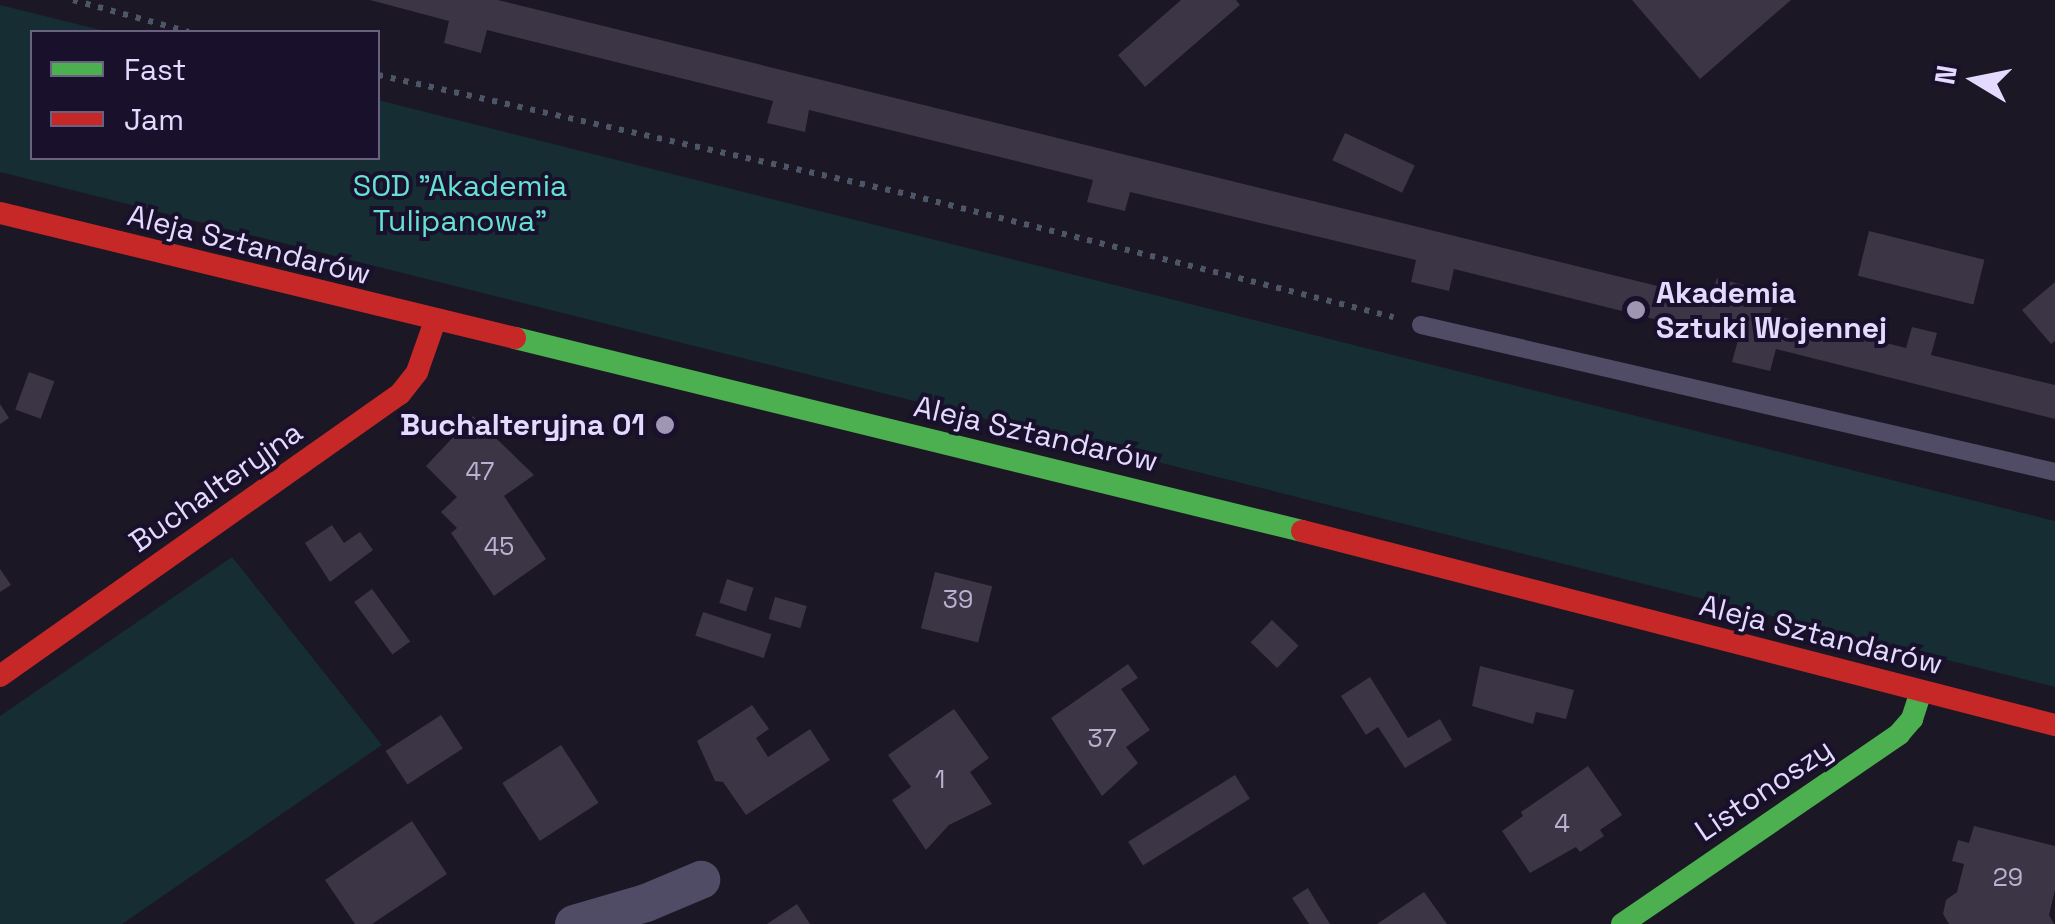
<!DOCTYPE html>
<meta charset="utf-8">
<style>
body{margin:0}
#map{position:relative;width:2055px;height:924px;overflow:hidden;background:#1b1725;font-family:"Space Grotesk",sans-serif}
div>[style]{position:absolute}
.green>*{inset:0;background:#152d33}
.building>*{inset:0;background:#3b3546;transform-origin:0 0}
.path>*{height:6px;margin-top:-3px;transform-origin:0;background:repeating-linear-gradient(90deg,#4c5666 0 5px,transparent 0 13px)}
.lane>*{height:18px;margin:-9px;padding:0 9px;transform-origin:9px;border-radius:9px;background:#514c66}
.street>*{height:38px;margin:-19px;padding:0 19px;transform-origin:19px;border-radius:19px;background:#514c66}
.fast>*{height:22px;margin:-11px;padding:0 11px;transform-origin:11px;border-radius:11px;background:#4caf50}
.jam>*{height:22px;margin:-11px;padding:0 11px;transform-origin:11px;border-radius:11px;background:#c62828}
.dots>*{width:28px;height:28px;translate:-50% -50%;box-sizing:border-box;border:5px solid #19112b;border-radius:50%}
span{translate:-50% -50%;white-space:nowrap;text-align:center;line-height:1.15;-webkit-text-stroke:8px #19112b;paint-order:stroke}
.number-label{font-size:25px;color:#bab1d1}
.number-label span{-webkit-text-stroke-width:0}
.park-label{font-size:30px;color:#64e1d4}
.street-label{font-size:30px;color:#e4daff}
.poi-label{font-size:30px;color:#e4daff;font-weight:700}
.left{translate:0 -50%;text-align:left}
.right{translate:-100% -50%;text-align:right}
.legend{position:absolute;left:30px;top:30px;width:350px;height:130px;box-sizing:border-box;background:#19112b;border:2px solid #6a6180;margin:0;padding:12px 18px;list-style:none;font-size:30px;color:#e4daff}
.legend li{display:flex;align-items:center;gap:20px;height:50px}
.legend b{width:50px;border:2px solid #6a6180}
.north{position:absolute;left:1925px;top:30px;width:100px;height:100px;-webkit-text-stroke:8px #19112b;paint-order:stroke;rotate:280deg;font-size:28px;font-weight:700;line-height:40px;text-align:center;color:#e4daff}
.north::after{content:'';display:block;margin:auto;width:35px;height:45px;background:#e4daff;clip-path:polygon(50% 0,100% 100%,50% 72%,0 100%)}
</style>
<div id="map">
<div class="green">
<div style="clip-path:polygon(0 5px,109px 32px,32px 32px,32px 158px,378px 158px,378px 100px,2055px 521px,2055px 687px,0 172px)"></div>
<div style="clip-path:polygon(232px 557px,382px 745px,122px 924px,0 924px,0 716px)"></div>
</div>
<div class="building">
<div style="clip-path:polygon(370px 0,498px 0,1710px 299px,1717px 278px,1776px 294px,1770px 314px,1906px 348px,1912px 327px,1937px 333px,1931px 355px,2055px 385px,2055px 419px,1776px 349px,1770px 371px,1732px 362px,1738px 340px,1454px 269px,1449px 291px,1411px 282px,1416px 260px,1130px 192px,1125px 211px,1087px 202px,1093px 180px,809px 110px,805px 132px,767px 123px,773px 101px,487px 30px,481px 53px,444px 43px,449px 21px)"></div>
<div style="clip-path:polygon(1181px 0,1236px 0,1240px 5px,1145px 87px,1118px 55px)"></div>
<div style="clip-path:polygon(1632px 0,1791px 0,1700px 79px)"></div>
<div style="left:1345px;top:133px;width:77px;height:30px;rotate:25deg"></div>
<div style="left:1869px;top:231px;width:119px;height:46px;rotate:14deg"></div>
<div style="clip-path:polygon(2055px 282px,2055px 341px,2051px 344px,2022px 310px)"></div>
<div style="left:29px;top:372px;width:27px;height:40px;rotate:20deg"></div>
<div style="clip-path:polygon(0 404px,9px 418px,0 424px)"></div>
<div style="clip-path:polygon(473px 416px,534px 475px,504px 496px,546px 559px,494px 596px,451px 533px,457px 528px,441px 512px,457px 497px,426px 466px)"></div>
<div style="clip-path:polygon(332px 525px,344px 543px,360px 532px,373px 550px,330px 582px,305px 543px)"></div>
<div style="clip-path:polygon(0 569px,11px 585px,0 592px)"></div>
<div style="left:935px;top:572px;width:59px;height:58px;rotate:14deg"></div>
<div style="left:727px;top:579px;width:28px;height:25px;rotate:18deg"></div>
<div style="left:372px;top:589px;width:65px;height:22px;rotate:54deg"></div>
<div style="left:775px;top:597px;width:33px;height:23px;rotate:16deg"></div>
<div style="left:703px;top:612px;width:72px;height:25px;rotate:18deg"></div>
<div style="left:1272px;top:620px;width:37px;height:31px;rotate:44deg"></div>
<div style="clip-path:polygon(1128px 664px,1138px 678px,1121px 689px,1150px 730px,1126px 747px,1138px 763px,1102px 796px,1051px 718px)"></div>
<div style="clip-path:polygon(1480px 666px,1574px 690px,1566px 719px,1536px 712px,1533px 724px,1472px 706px)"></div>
<div style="clip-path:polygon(1370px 677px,1408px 738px,1440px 719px,1452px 740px,1405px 768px,1378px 727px,1366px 735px,1341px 696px)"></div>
<div style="clip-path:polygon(752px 705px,769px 729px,756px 738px,768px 757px,810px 729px,830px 760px,746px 815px,723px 782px,715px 781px,697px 741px)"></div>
<div style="clip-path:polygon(954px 709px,989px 758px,970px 772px,992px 804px,949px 825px,926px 850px,892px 800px,911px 787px,888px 755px)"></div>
<div style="left:441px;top:715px;width:40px;height:66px;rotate:57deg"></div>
<div style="left:561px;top:745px;width:69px;height:70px;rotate:57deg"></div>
<div style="clip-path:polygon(1588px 766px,1622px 815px,1600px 830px,1604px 836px,1580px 852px,1576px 847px,1530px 873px,1502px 831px,1523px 816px,1521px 812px)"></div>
<div style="left:1235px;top:775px;width:28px;height:126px;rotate:58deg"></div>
<div style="clip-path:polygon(412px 821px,447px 874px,372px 924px,355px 924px,325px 880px)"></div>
<div style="clip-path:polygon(1974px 826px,2055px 846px,2055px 890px,2049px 915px,2054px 924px,1949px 924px,1943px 914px,1946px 900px,1957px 892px,1964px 864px,1952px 861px,1958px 840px,1969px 843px)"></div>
<div style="clip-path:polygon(1308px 888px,1318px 905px,1330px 924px,1309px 924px,1292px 898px)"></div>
<div style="clip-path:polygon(1424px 892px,1447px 924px,1377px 924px)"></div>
<div style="clip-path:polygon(797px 904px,810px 924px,767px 924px)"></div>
</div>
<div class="path">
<div style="left:73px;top:0;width:120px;rotate:15.4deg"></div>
<div style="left:378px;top:75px;width:533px;rotate:12.68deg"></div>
<div style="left:898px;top:192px;width:511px;rotate:14.17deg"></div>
</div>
<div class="lane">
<div style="left:1421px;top:325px;width:651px;rotate:13.05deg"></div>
</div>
<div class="street">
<div style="left:574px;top:924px;width:75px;rotate:-16.3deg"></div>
<div style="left:646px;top:903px;width:60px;rotate:-22.7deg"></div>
</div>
<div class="fast">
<div style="left:515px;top:338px;width:810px;rotate:13.78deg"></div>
<div style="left:1622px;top:924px;width:336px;rotate:-34.4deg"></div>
<div style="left:1899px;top:734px;width:20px;rotate:-49deg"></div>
<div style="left:1912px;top:719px;width:28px;rotate:-72deg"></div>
</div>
<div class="jam">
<div style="left:0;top:213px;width:530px;rotate:13.64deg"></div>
<div style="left:1302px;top:531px;width:778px;rotate:14.45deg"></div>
<div style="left:0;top:676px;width:489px;rotate:-35.2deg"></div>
<div style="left:400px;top:394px;width:28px;rotate:-52deg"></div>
<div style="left:417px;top:372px;width:54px;rotate:-70.6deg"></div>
</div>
<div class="dots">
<div style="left:1636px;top:310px;background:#9e96b3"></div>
<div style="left:665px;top:425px;background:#9e96b3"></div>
</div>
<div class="number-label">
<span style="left:480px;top:471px">47</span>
<span style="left:499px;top:546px">45</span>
<span style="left:958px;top:599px">39</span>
<span style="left:1102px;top:738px">37</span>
<span style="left:940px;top:779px">1</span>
<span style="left:1562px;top:823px">4</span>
<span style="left:2008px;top:877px">29</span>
</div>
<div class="park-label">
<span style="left:460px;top:203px">SOD "Akademia<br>Tulipanowa"</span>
</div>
<div class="street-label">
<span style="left:249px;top:245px;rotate:14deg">Aleja Sztandarów</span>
<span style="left:1036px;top:434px;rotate:13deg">Aleja Sztandarów</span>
<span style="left:216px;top:487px;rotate:-35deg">Buchalteryjna</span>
<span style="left:1821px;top:635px;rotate:14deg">Aleja Sztandarów</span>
<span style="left:1764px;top:790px;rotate:-34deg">Listonoszy</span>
</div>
<div class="poi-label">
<span class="left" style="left:1656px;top:310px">Akademia<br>Sztuki Wojennej</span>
<span class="right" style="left:645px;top:425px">Buchalteryjna 01</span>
</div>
<ul class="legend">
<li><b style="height:12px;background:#4caf50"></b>Fast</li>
<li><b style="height:12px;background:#c62828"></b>Jam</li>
</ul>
<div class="north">N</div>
</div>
